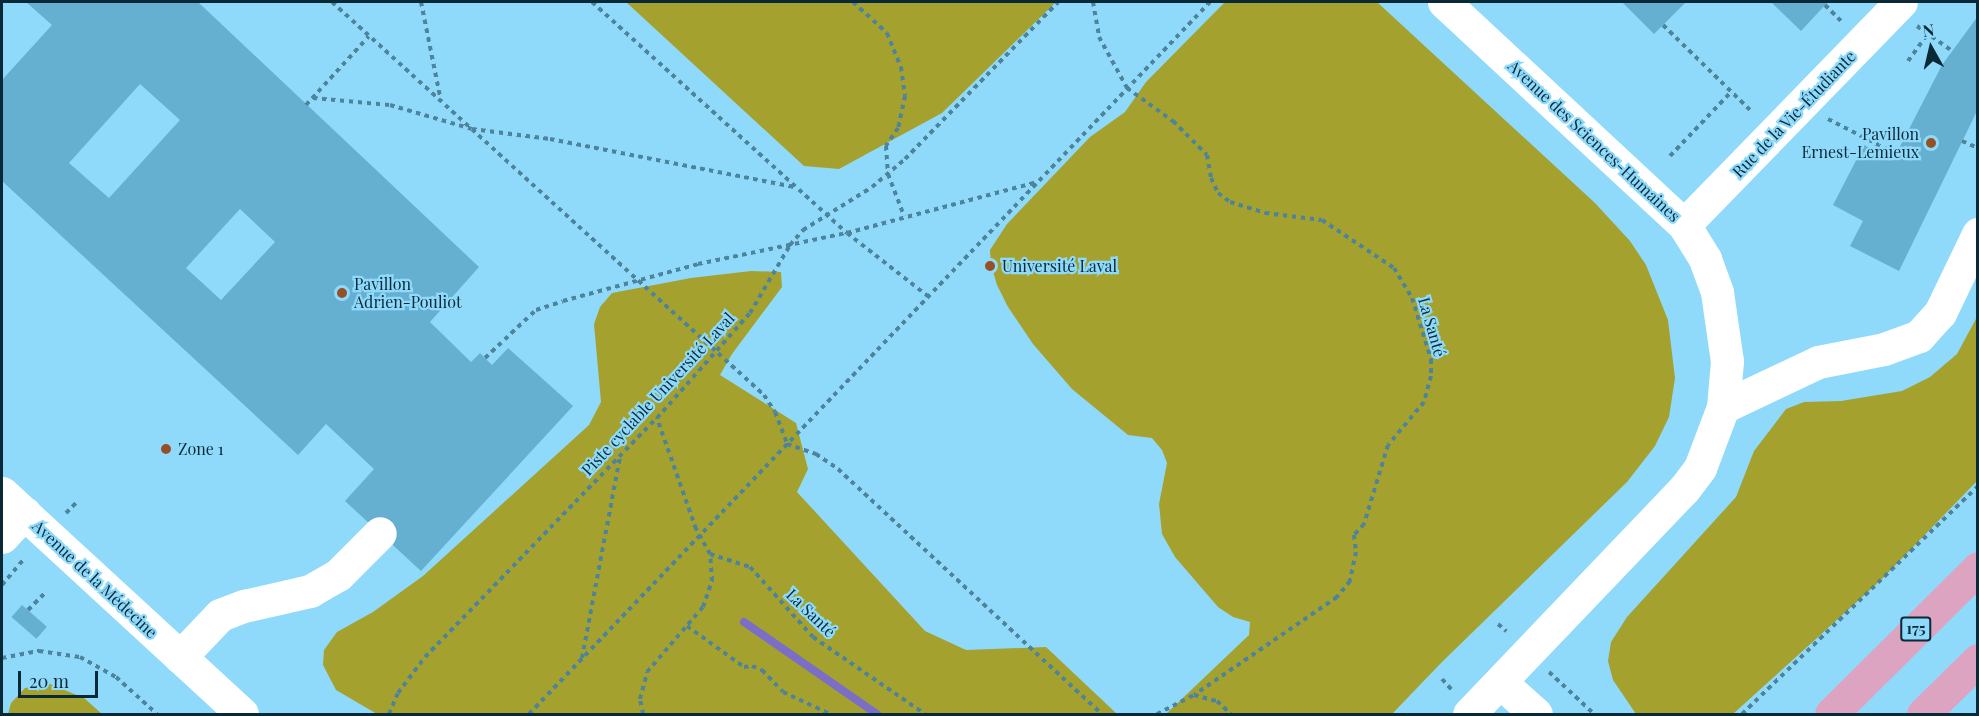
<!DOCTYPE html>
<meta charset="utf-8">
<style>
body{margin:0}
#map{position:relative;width:1979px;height:716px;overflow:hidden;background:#8fdafb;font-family:"Playfair Display",serif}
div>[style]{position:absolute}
.forest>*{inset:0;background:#a4a12e}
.stream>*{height:8px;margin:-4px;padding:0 4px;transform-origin:4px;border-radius:4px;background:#7a6ec6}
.building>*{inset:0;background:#65b0d0;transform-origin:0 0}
.path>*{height:4px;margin-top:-2px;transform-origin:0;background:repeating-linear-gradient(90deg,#4e849b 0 4.5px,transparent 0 9px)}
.minor>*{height:33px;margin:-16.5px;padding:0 16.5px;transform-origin:16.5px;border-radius:16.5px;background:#fff}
.major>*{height:33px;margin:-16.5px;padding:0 16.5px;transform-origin:16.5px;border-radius:16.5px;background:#dda4c2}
.dots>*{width:16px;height:16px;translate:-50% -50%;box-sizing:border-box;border:3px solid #8fdafb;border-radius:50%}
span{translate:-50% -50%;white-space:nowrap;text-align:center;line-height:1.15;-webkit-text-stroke:4.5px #8fdafb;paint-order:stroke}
.shield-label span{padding:2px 4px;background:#8fdafb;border:2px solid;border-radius:4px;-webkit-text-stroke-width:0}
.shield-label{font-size:15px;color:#092936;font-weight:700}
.street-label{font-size:16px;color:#092936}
.poi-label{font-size:16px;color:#092936}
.right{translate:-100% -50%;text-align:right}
.left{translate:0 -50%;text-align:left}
.frame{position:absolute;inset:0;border:3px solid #092936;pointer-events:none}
.north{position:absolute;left:1901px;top:18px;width:60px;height:60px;-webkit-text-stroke:4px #8fdafb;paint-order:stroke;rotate:352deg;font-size:16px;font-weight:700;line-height:24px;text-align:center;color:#092936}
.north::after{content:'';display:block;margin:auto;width:21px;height:27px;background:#092936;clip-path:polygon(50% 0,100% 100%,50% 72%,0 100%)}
.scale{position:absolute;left:18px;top:671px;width:80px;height:27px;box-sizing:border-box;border:3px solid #092936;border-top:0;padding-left:8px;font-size:18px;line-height:21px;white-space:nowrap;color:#092936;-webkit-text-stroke:4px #8fdafb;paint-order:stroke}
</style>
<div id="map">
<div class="forest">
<div style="clip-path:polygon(626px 2px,1056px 2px,942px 113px,839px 169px,804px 166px)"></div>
<div style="clip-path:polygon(1225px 2px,1377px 2px,1595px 203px,1630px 241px,1646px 265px,1668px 320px,1675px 378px,1669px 417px,1655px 446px,1627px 482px,1442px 662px,1392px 714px,1166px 714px,1249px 635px,1250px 622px,1233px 617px,1218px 607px,1175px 557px,1162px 534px,1159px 504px,1167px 463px,1162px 450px,1152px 438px,1128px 435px,1072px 389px,1033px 344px,1008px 307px,997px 285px,991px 265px,990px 250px,1007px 224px,1090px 137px,1125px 112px,1146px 82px)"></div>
<div style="clip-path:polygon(751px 271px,781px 272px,782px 287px,732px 354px,720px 375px,796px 423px,808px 469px,797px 492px,925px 631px,966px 650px,1046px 647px,1117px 714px,377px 714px,336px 690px,323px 665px,324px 650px,337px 632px,373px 612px,423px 576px,589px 425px,601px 402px,594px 324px,600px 307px,612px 293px,691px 278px)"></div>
<div style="clip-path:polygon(1977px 317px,1977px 481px,1881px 580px,1733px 714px,1636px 714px,1613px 680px,1608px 661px,1611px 642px,1627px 617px,1736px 497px,1754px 451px,1786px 409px,1804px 402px,1841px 401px,1902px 391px,1930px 377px,1957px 354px)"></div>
<div style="clip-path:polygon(50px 684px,84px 698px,102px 714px,8px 714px,11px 703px,25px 688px)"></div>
</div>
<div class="stream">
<div style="left:744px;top:622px;width:162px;rotate:34.7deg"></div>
</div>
<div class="building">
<div style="clip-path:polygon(evenodd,26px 2px,198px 2px,479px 267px,430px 322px,471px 362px,480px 353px,492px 365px,508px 348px,573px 406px,421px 571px,345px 501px,374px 469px,326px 424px,298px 455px,2px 181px,2px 80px,52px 25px,26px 2px,140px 84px,180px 120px,109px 198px,69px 163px,140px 84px,26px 2px,240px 209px,275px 242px,221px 300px,186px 268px,240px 209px)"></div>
<div style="clip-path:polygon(1622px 2px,1686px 2px,1654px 34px)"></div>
<div style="clip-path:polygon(1771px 2px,1828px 2px,1801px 31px)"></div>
<div style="clip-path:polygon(1978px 16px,1978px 109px,1899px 271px,1850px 246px,1863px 221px,1833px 205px,1864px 145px,1893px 160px,1942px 65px)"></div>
<div style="left:22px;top:605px;width:33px;height:16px;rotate:41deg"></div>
</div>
<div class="path">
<div style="left:332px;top:2px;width:584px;rotate:42.29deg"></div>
<div style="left:764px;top:395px;width:20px;rotate:57deg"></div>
<div style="left:775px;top:412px;width:34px;rotate:69deg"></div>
<div style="left:787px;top:444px;width:31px;rotate:19deg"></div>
<div style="left:816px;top:454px;width:27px;rotate:34deg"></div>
<div style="left:838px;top:469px;width:360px;rotate:42.9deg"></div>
<div style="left:421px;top:2px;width:101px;rotate:78.6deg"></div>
<div style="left:592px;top:2px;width:344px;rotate:42.2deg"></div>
<div style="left:847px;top:233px;width:104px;rotate:38deg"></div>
<div style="left:853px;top:2px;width:46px;rotate:42.4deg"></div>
<div style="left:887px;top:33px;width:37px;rotate:68deg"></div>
<div style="left:901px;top:67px;width:29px;rotate:82deg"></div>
<div style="left:905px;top:96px;width:33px;rotate:102deg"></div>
<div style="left:898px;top:128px;width:22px;rotate:124deg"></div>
<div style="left:886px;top:146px;width:28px;rotate:86deg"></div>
<div style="left:888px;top:174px;width:45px;rotate:69.1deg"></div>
<div style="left:1093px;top:2px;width:36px;rotate:80deg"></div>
<div style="left:1099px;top:37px;width:58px;rotate:61.2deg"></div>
<div style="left:1127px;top:88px;width:57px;rotate:35.7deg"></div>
<div style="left:1173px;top:121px;width:48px;rotate:45deg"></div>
<div style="left:1207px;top:155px;width:23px;rotate:80deg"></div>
<div style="left:1211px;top:178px;width:17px;rotate:65deg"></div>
<div style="left:1218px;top:193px;width:15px;rotate:37deg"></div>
<div style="left:1230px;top:202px;width:37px;rotate:17deg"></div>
<div style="left:1265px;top:213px;width:57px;rotate:7deg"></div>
<div style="left:1322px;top:220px;width:87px;rotate:33.7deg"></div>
<div style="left:1394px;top:268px;width:35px;rotate:59deg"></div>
<div style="left:1412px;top:298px;width:64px;rotate:72.7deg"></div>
<div style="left:1431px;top:359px;width:17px;rotate:90deg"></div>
<div style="left:1431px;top:376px;width:27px;rotate:105deg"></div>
<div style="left:1424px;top:402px;width:56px;rotate:129.9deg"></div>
<div style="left:1388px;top:445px;width:83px;rotate:106.9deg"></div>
<div style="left:1364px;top:524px;width:15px;rotate:132deg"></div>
<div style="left:1354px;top:535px;width:17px;rotate:83deg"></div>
<div style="left:1356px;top:552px;width:30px;rotate:102deg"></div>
<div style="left:1350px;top:581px;width:21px;rotate:129deg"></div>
<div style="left:1337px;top:597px;width:173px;rotate:145.6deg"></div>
<div style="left:1825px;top:5px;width:25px;rotate:45deg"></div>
<div style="left:1663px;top:25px;width:124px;rotate:44.3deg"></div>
<div style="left:1917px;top:26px;width:43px;rotate:35.5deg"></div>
<div style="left:1908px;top:61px;width:34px;rotate:-54deg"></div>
<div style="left:313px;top:98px;width:77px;rotate:5.2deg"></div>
<div style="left:390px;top:105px;width:85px;rotate:16.3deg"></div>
<div style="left:472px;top:129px;width:79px;rotate:7.3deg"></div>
<div style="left:550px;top:139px;width:249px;rotate:11.1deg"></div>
<div style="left:306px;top:105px;width:93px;rotate:-47.6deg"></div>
<div style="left:1828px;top:119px;width:76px;rotate:27.2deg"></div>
<div style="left:1962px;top:141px;width:17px;rotate:24deg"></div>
<div style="left:1670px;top:156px;width:88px;rotate:-46.4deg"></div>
<div style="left:485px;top:358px;width:70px;rotate:-43.3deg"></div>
<div style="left:536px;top:310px;width:28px;rotate:-18deg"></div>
<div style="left:563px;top:301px;width:140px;rotate:-15.3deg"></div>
<div style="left:698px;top:264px;width:152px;rotate:-11.8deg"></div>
<div style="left:847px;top:233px;width:197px;rotate:-15deg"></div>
<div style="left:66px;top:513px;width:16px;rotate:-45deg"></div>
<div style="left:710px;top:554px;width:42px;rotate:18deg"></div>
<div style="left:750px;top:567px;width:94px;rotate:48deg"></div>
<div style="left:813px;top:637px;width:136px;rotate:34.5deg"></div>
<div style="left:2px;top:585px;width:35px;rotate:-50deg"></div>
<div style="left:28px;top:610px;width:24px;rotate:-45deg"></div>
<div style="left:1498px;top:624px;width:11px;rotate:41deg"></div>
<div style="left:687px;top:626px;width:70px;rotate:35.7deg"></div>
<div style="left:744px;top:667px;width:8px;rotate:-7deg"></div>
<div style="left:752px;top:666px;width:11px;rotate:22deg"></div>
<div style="left:762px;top:670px;width:30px;rotate:46deg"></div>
<div style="left:783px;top:692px;width:52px;rotate:25.1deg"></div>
<div style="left:2px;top:658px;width:38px;rotate:-11deg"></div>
<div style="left:39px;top:651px;width:41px;rotate:8.3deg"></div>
<div style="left:80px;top:657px;width:41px;rotate:29.1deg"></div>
<div style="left:116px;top:677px;width:55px;rotate:42.1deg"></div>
<div style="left:582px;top:658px;width:206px;rotate:-79.3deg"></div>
<div style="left:1549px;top:672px;width:62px;rotate:43deg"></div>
<div style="left:1442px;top:679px;width:15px;rotate:48deg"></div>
<div style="left:389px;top:714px;width:23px;rotate:-67deg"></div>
<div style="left:398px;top:693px;width:45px;rotate:-53.1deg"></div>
<div style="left:425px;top:657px;width:333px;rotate:-45.9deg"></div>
<div style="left:657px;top:418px;width:140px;rotate:-48.5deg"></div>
<div style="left:750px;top:313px;width:79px;rotate:-59.5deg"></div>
<div style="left:790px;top:245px;width:20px;rotate:-49deg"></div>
<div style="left:803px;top:230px;width:81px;rotate:-31.9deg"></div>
<div style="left:872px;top:187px;width:43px;rotate:-40.3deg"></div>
<div style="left:905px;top:159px;width:219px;rotate:-45.7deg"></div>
<div style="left:529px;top:714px;width:985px;rotate:-46.27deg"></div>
<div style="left:643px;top:714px;width:15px;rotate:-101deg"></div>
<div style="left:640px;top:699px;width:28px;rotate:-75deg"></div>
<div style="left:647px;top:672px;width:86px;rotate:-49.3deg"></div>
<div style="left:703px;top:607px;width:28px;rotate:-71deg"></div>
<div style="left:712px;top:581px;width:27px;rotate:-94deg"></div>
<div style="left:710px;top:554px;width:29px;rotate:-119deg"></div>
<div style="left:696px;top:529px;width:118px;rotate:-109.4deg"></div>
<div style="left:1157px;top:714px;width:42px;rotate:-27.2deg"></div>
<div style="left:1194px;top:695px;width:24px;rotate:15deg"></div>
<div style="left:1217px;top:701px;width:19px;rotate:43deg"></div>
<div style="left:1742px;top:714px;width:328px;rotate:-44deg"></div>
</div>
<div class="minor">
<div style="left:1444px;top:2px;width:328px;rotate:42.9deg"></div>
<div style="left:1684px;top:225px;width:40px;rotate:58deg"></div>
<div style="left:1705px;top:259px;width:35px;rotate:70deg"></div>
<div style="left:1717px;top:292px;width:70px;rotate:81.8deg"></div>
<div style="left:1727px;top:361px;width:46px;rotate:95deg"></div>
<div style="left:1723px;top:407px;width:65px;rotate:110.7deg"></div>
<div style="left:1700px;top:468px;width:26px;rotate:127deg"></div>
<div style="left:1684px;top:489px;width:311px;rotate:133.7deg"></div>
<div style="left:1684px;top:225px;width:311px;rotate:-45.8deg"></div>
<div style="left:1723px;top:407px;width:105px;rotate:-25.3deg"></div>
<div style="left:1818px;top:362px;width:67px;rotate:-11.1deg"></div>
<div style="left:1884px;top:349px;width:37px;rotate:-20deg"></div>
<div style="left:1919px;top:336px;width:31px;rotate:-48deg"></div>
<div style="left:1940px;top:313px;width:88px;rotate:-64.3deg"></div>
<div style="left:2px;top:493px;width:326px;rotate:42.6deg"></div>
<div style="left:2px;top:537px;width:33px;rotate:-47deg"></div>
<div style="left:180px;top:657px;width:58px;rotate:-46.4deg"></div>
<div style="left:220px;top:615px;width:26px;rotate:-21deg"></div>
<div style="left:244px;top:606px;width:68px;rotate:-12.8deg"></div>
<div style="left:310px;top:591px;width:32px;rotate:-30deg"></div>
<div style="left:338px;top:575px;width:59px;rotate:-45deg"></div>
<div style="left:1500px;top:682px;width:48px;rotate:41.6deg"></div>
</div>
<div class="major">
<div style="left:1831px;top:714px;width:207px;rotate:-44.8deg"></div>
<div style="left:1923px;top:714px;width:77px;rotate:-44.5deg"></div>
</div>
<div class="dots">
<div style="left:1931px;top:143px;background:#965028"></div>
<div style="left:990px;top:266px;background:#965028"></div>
<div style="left:342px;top:293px;background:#965028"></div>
<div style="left:166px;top:449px;background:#965028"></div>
</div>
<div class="shield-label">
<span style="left:1916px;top:629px">175</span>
</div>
<div class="street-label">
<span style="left:1794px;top:114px;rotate:-46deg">Rue de la Vie-Étudiante</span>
<span style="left:1594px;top:141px;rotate:43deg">Avenue des Sciences-Humaines</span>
<span style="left:1432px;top:327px;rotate:74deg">La Santé</span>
<span style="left:658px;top:394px;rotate:-47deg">Piste cyclable Université Laval</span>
<span style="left:95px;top:579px;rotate:43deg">Avenue de la Médecine</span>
<span style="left:811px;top:613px;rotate:44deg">La Santé</span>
</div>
<div class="poi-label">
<span class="right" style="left:1919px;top:143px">Pavillon<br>Ernest-Lemieux</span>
<span class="left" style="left:1002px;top:266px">Université Laval</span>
<span class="left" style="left:354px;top:293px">Pavillon<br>Adrien-Pouliot</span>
<span class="left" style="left:178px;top:449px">Zone 1</span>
</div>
<div class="frame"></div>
<div class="north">N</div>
<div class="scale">20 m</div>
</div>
